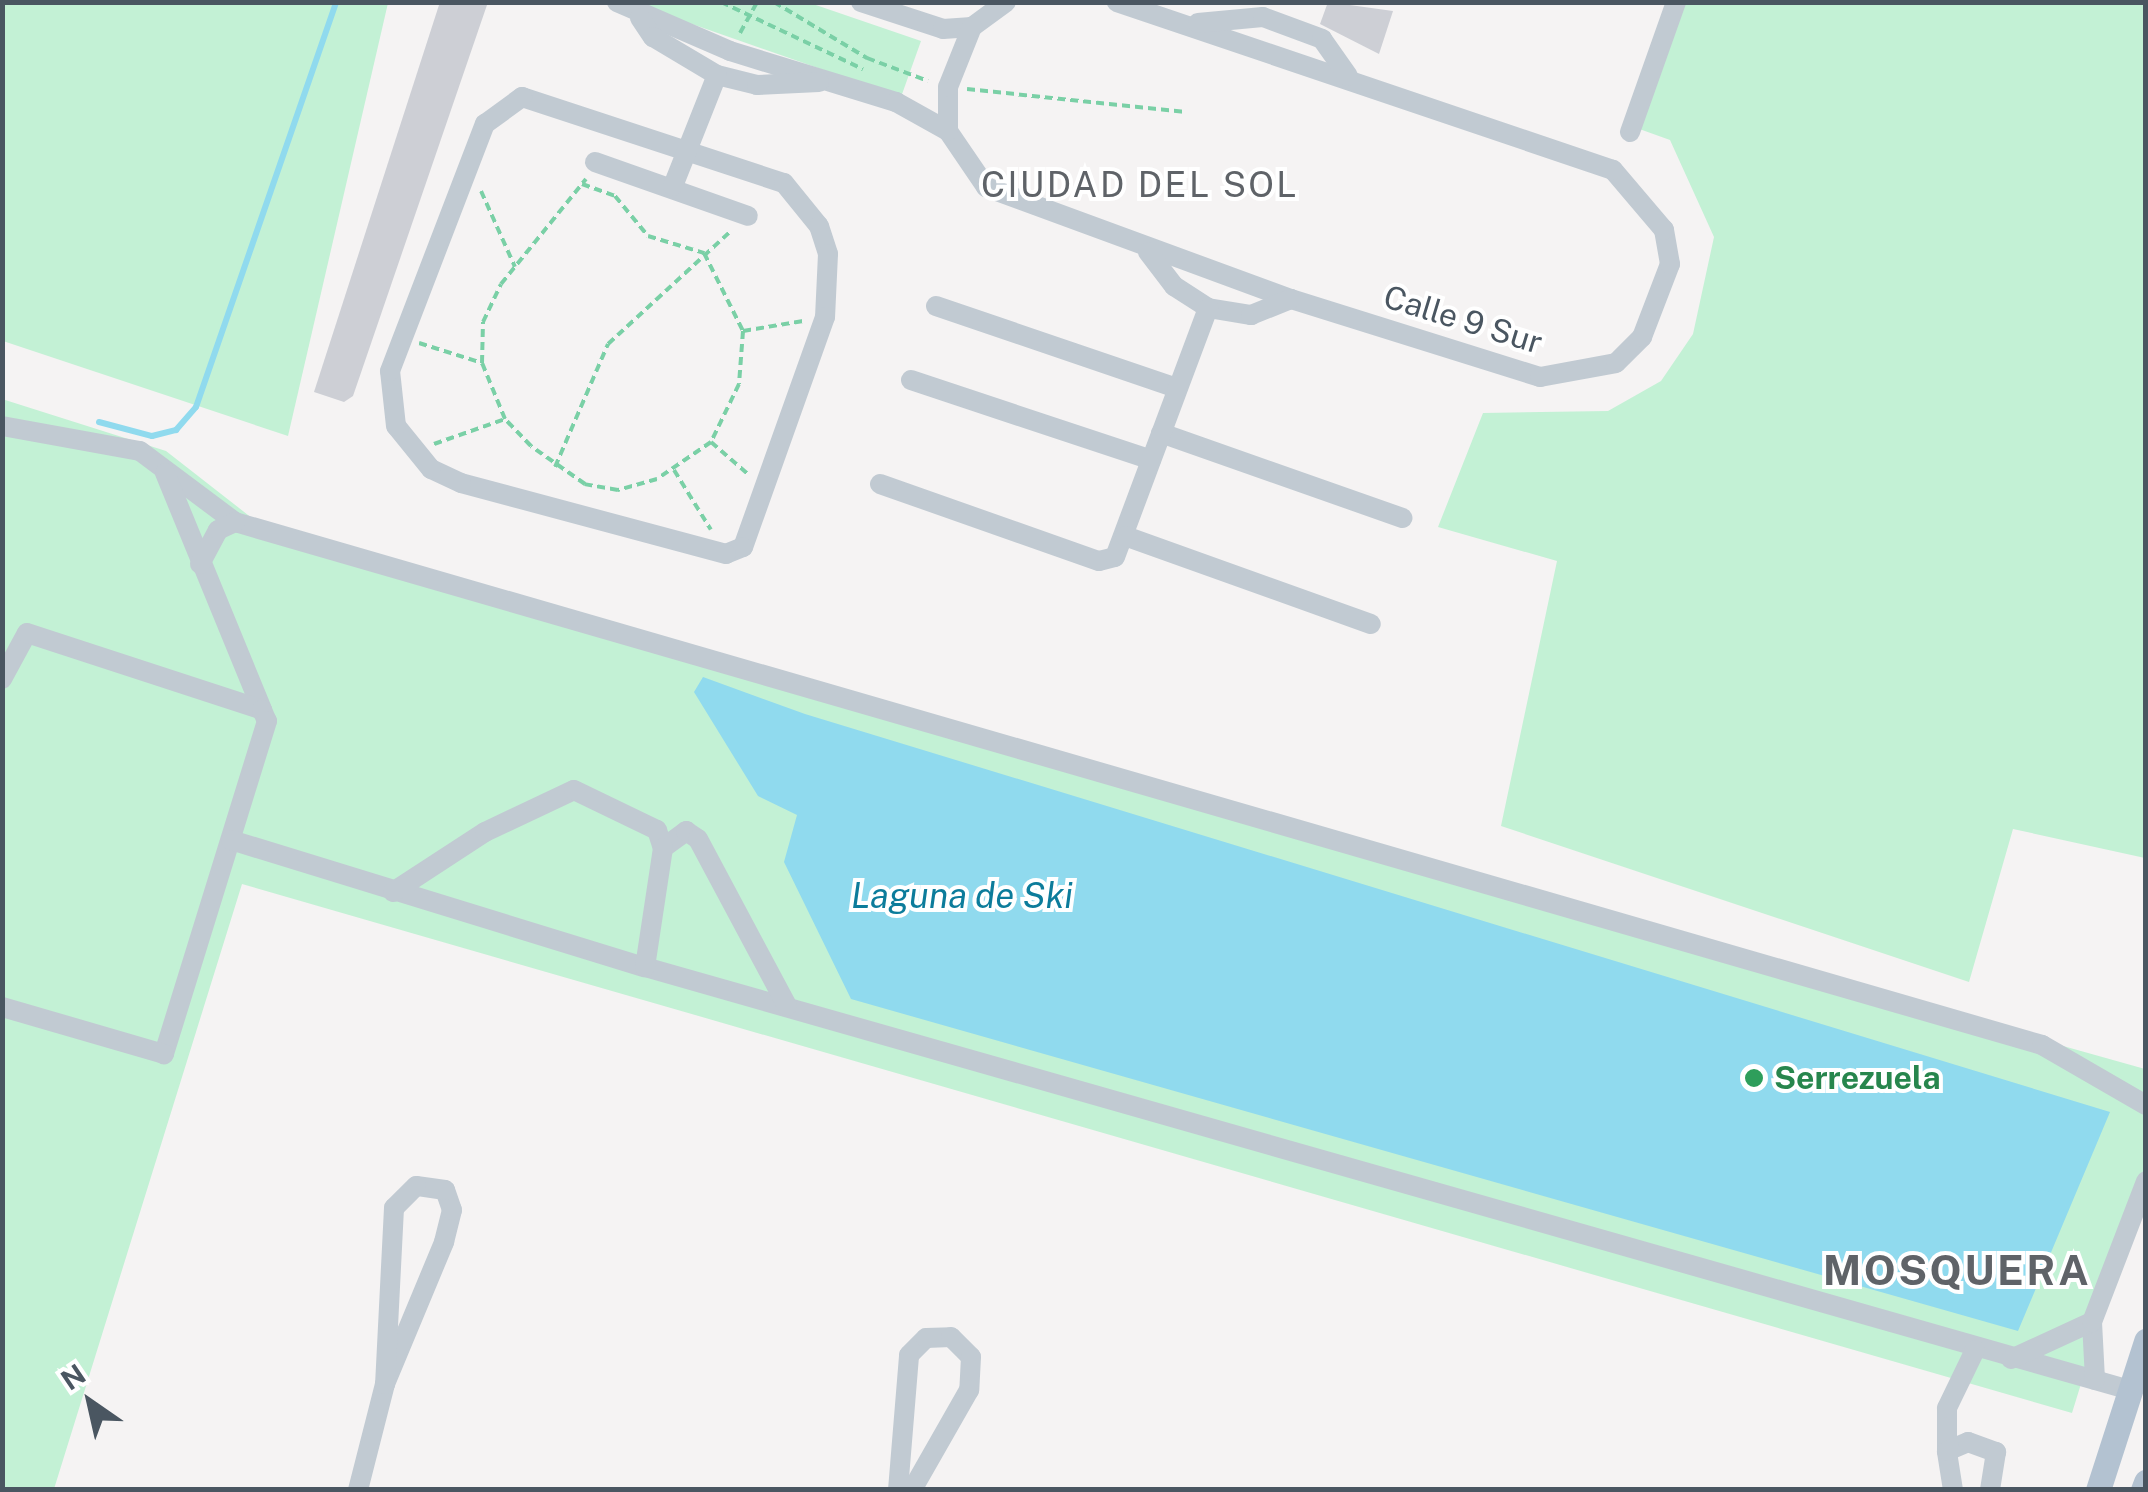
<!DOCTYPE html>
<style>
body{margin:0}
#map{position:relative;width:2148px;height:1492px;overflow:hidden;background:#f5f3f3;font-family:"Public Sans",sans-serif}
div>[style]{position:absolute}
.green>*{inset:0;background:#c3f1d5}
.water>*{inset:0;background:#90daee}
.stream>*{height:6px;margin:-3px;padding:0 3px;transform-origin:3px;border-radius:3px;background:#90daee}
.building>*{inset:0;background:#cdcfd5}
.path>*{height:4px;margin-top:-2px;transform-origin:0;background:repeating-linear-gradient(90deg,#7ad0a6 0 8px,transparent 0 13px)}
.minor>*{height:20px;margin:-10px;padding:0 10px;transform-origin:10px;border-radius:10px;background:#c1cad2}
.major>*{height:25px;margin:-12.5px;padding:0 12.5px;transform-origin:12.5px;border-radius:12.5px;background:#b3c2d1}
.dots>*{width:28px;height:28px;translate:-50% -50%;box-sizing:border-box;border:5px solid #fff;border-radius:50%}
span{translate:-50% -50%;white-space:nowrap;text-align:center;line-height:1.15;-webkit-text-stroke:8px #fff;paint-order:stroke}
.street-label{font-size:32px;color:#4a5661}
.leisure-label{font-size:32px;color:#27864d;font-weight:700}
.left{translate:0 -50%;text-align:left}
.neighbourhood-label{font-size:35px;color:#5f6368;letter-spacing:2.5px}
.water-label{font-size:35px;color:#0c7c9b;font-style:italic}
.district-label{font-size:42px;color:#5f6368;font-weight:700;letter-spacing:2.5px}
.frame{position:absolute;inset:0;border:5px solid #4a5661;pointer-events:none}
.north{position:absolute;left:40px;top:1352px;width:100px;height:100px;-webkit-text-stroke:8px #fff;paint-order:stroke;rotate:326deg;font-size:28px;font-weight:700;line-height:40px;text-align:center;color:#4a5661}
.north::after{content:'';display:block;margin:auto;width:35px;height:45px;background:#4a5661;clip-path:polygon(50% 0,100% 100%,50% 72%,0 100%)}
</style>
<div id="map">
<div class="green">
<div style="clip-path:polygon(3px 2px,388px 3px,288px 436px,3px 341px)"></div>
<div style="clip-path:polygon(632px 3px,810px 3px,921px 41px,901px 97px)"></div>
<div style="clip-path:polygon(1682px 3px,2145px 3px,2145px 858px,2013px 829px,1969px 982px,1501px 826px,1557px 561px,1438px 527px,1483px 413px,1608px 411px,1661px 381px,1693px 334px,1714px 237px,1670px 140px,1631px 126px)"></div>
<div style="clip-path:polygon(2px 399px,166px 451px,289px 547px,2145px 1069px,2145px 1176px,2072px 1413px,242px 884px,54px 1489px,3px 1489px)"></div>
</div>
<div class="water">
<div style="clip-path:polygon(703px 677px,805px 714px,2110px 1112px,2018px 1331px,851px 999px,784px 862px,797px 815px,758px 796px,694px 692px)"></div>
</div>
<div class="stream">
<div style="left:99px;top:422px;width:55px;rotate:14.8deg"></div>
<div style="left:152px;top:436px;width:25px;rotate:-14deg"></div>
<div style="left:176px;top:430px;width:30px;rotate:-49deg"></div>
<div style="left:196px;top:407px;width:429px;rotate:-70.9deg"></div>
</div>
<div class="building">
<div style="clip-path:polygon(488px 2px,353px 396px,344px 402px,314px 392px,439px 5px)"></div>
<div style="clip-path:polygon(1328px 2px,1393px 11px,1379px 54px,1320px 24px)"></div>
</div>
<div class="path">
<div style="left:721px;top:2px;width:157px;rotate:25.3deg"></div>
<div style="left:774px;top:2px;width:109px;rotate:31.1deg"></div>
<div style="left:867px;top:58px;width:65px;rotate:20.7deg"></div>
<div style="left:740px;top:33px;width:35px;rotate:-61deg"></div>
<div style="left:967px;top:89px;width:220px;rotate:6deg"></div>
<div style="left:582px;top:184px;width:35px;rotate:20deg"></div>
<div style="left:615px;top:196px;width:52px;rotate:50.5deg"></div>
<div style="left:648px;top:236px;width:59px;rotate:16.9deg"></div>
<div style="left:704px;top:253px;width:87px;rotate:63.4deg"></div>
<div style="left:743px;top:331px;width:53px;rotate:94.3deg"></div>
<div style="left:739px;top:384px;width:64px;rotate:115.8deg"></div>
<div style="left:711px;top:442px;width:65px;rotate:145.6deg"></div>
<div style="left:657px;top:479px;width:41px;rotate:164.2deg"></div>
<div style="left:618px;top:490px;width:34px;rotate:-170deg"></div>
<div style="left:585px;top:484px;width:66px;rotate:-144.9deg"></div>
<div style="left:531px;top:446px;width:37px;rotate:-134deg"></div>
<div style="left:505px;top:419px;width:61px;rotate:-112.3deg"></div>
<div style="left:482px;top:363px;width:41px;rotate:-88.6deg"></div>
<div style="left:483px;top:322px;width:42px;rotate:-64.7deg"></div>
<div style="left:501px;top:284px;width:135px;rotate:-51deg"></div>
<div style="left:481px;top:191px;width:83px;rotate:65.9deg"></div>
<div style="left:743px;top:331px;width:61px;rotate:-9.5deg"></div>
<div style="left:419px;top:343px;width:66px;rotate:17.6deg"></div>
<div style="left:711px;top:442px;width:50px;rotate:41deg"></div>
<div style="left:434px;top:444px;width:75px;rotate:-19.4deg"></div>
<div style="left:555px;top:467px;width:134px;rotate:-66.7deg"></div>
<div style="left:608px;top:344px;width:166px;rotate:-42.6deg"></div>
<div style="left:674px;top:470px;width:70px;rotate:58.3deg"></div>
</div>
<div class="minor">
<div style="left:617px;top:2px;width:123px;rotate:23.4deg"></div>
<div style="left:730px;top:51px;width:174px;rotate:17.1deg"></div>
<div style="left:896px;top:102px;width:60px;rotate:29.1deg"></div>
<div style="left:948px;top:131px;width:68px;rotate:55.8deg"></div>
<div style="left:986px;top:187px;width:325px;rotate:20.2deg"></div>
<div style="left:1291px;top:299px;width:261px;rotate:17.4deg"></div>
<div style="left:1540px;top:377px;width:77px;rotate:-10.4deg"></div>
<div style="left:1616px;top:363px;width:37px;rotate:-45deg"></div>
<div style="left:1642px;top:337px;width:78px;rotate:-69deg"></div>
<div style="left:1670px;top:264px;width:35px;rotate:-100deg"></div>
<div style="left:1664px;top:230px;width:79px;rotate:-130.4deg"></div>
<div style="left:1613px;top:170px;width:524px;rotate:-161.29deg"></div>
<div style="left:861px;top:2px;width:86px;rotate:18.2deg"></div>
<div style="left:943px;top:29px;width:29px;rotate:-4deg"></div>
<div style="left:972px;top:27px;width:42px;rotate:-36.3deg"></div>
<div style="left:640px;top:18px;width:23px;rotate:56deg"></div>
<div style="left:653px;top:37px;width:74px;rotate:30.7deg"></div>
<div style="left:717px;top:75px;width:41px;rotate:14deg"></div>
<div style="left:757px;top:85px;width:62px;rotate:-2.8deg"></div>
<div style="left:1198px;top:23px;width:65px;rotate:-5.3deg"></div>
<div style="left:1263px;top:17px;width:63px;rotate:20.4deg"></div>
<div style="left:1322px;top:39px;width:45px;rotate:54.9deg"></div>
<div style="left:522px;top:97px;width:276px;rotate:18.2deg"></div>
<div style="left:784px;top:183px;width:55px;rotate:50.9deg"></div>
<div style="left:819px;top:226px;width:29px;rotate:72deg"></div>
<div style="left:828px;top:254px;width:63px;rotate:92.7deg"></div>
<div style="left:825px;top:317px;width:244px;rotate:109.6deg"></div>
<div style="left:743px;top:547px;width:18px;rotate:158deg"></div>
<div style="left:726px;top:554px;width:274px;rotate:-165deg"></div>
<div style="left:461px;top:483px;width:33px;rotate:-155deg"></div>
<div style="left:431px;top:469px;width:55px;rotate:-129.1deg"></div>
<div style="left:396px;top:426px;width:55px;rotate:-96.2deg"></div>
<div style="left:390px;top:371px;width:265px;rotate:-69deg"></div>
<div style="left:485px;top:124px;width:46px;rotate:-36.1deg"></div>
<div style="left:948px;top:131px;width:44px;rotate:-90deg"></div>
<div style="left:948px;top:87px;width:65px;rotate:-68.2deg"></div>
<div style="left:1630px;top:132px;width:138px;rotate:-70.5deg"></div>
<div style="left:595px;top:162px;width:162px;rotate:19.4deg"></div>
<div style="left:673px;top:186px;width:119px;rotate:-68.4deg"></div>
<div style="left:1148px;top:252px;width:43px;rotate:52.6deg"></div>
<div style="left:1174px;top:286px;width:40px;rotate:32.9deg"></div>
<div style="left:1208px;top:308px;width:44px;rotate:9.2deg"></div>
<div style="left:1251px;top:315px;width:43px;rotate:-21.8deg"></div>
<div style="left:936px;top:306px;width:255px;rotate:18.8deg"></div>
<div style="left:911px;top:380px;width:253px;rotate:18.4deg"></div>
<div style="left:2px;top:426px;width:140px;rotate:10.3deg"></div>
<div style="left:140px;top:451px;width:119px;rotate:36.8deg"></div>
<div style="left:235px;top:522px;width:1881px;rotate:16.14deg"></div>
<div style="left:2042px;top:1045px;width:120px;rotate:30deg"></div>
<div style="left:1161px;top:433px;width:256px;rotate:19.4deg"></div>
<div style="left:165px;top:473px;width:256px;rotate:67.7deg"></div>
<div style="left:880px;top:484px;width:232px;rotate:19.4deg"></div>
<div style="left:1099px;top:561px;width:16px;rotate:-14deg"></div>
<div style="left:1115px;top:557px;width:266px;rotate:-69.5deg"></div>
<div style="left:1125px;top:536px;width:261px;rotate:19.7deg"></div>
<div style="left:200px;top:564px;width:38px;rotate:-62deg"></div>
<div style="left:218px;top:530px;width:19px;rotate:-25deg"></div>
<div style="left:2px;top:679px;width:52px;rotate:-61.5deg"></div>
<div style="left:27px;top:633px;width:247px;rotate:18.1deg"></div>
<div style="left:262px;top:710px;width:12px;rotate:66deg"></div>
<div style="left:267px;top:721px;width:349px;rotate:107.2deg"></div>
<div style="left:164px;top:1054px;width:169px;rotate:-163.8deg"></div>
<div style="left:231px;top:840px;width:433px;rotate:17.1deg"></div>
<div style="left:645px;top:967px;width:1544px;rotate:15.9deg"></div>
<div style="left:663px;top:848px;width:29px;rotate:-36deg"></div>
<div style="left:686px;top:831px;width:14px;rotate:34deg"></div>
<div style="left:698px;top:839px;width:189px;rotate:61.9deg"></div>
<div style="left:393px;top:892px;width:110px;rotate:-33.1deg"></div>
<div style="left:485px;top:832px;width:98px;rotate:-25.3deg"></div>
<div style="left:574px;top:790px;width:92px;rotate:25.7deg"></div>
<div style="left:657px;top:830px;width:19px;rotate:72deg"></div>
<div style="left:663px;top:848px;width:120px;rotate:98.6deg"></div>
<div style="left:2092px;top:1322px;width:58px;rotate:87deg"></div>
<div style="left:2011px;top:1359px;width:89px;rotate:-24.6deg"></div>
<div style="left:2092px;top:1322px;width:151px;rotate:-69deg"></div>
<div style="left:1947px;top:1451px;width:43px;rotate:-90deg"></div>
<div style="left:1947px;top:1408px;width:64px;rotate:-64.2deg"></div>
<div style="left:358px;top:1490px;width:109px;rotate:-75.7deg"></div>
<div style="left:385px;top:1384px;width:154px;rotate:-67.4deg"></div>
<div style="left:444px;top:1242px;width:33px;rotate:-76deg"></div>
<div style="left:452px;top:1210px;width:21px;rotate:-109deg"></div>
<div style="left:445px;top:1190px;width:29px;rotate:-172deg"></div>
<div style="left:416px;top:1186px;width:31px;rotate:135deg"></div>
<div style="left:394px;top:1208px;width:176px;rotate:92.9deg"></div>
<div style="left:898px;top:1490px;width:135px;rotate:-85.3deg"></div>
<div style="left:909px;top:1355px;width:24px;rotate:-45deg"></div>
<div style="left:926px;top:1338px;width:25px;rotate:-2deg"></div>
<div style="left:951px;top:1337px;width:28px;rotate:45deg"></div>
<div style="left:971px;top:1357px;width:33px;rotate:93deg"></div>
<div style="left:969px;top:1390px;width:115px;rotate:119.7deg"></div>
<div style="left:1953px;top:1490px;width:39px;rotate:-99deg"></div>
<div style="left:1947px;top:1451px;width:23px;rotate:-23deg"></div>
<div style="left:1968px;top:1442px;width:30px;rotate:20deg"></div>
<div style="left:1996px;top:1452px;width:38px;rotate:99deg"></div>
</div>
<div class="major">
<div style="left:2098px;top:1490px;width:157px;rotate:-72.1deg"></div>
<div style="left:2143px;top:1490px;width:9px;rotate:-69deg"></div>
</div>
<div class="dots">
<div style="left:1754px;top:1078px;background:#2e9e5b"></div>
</div>
<div class="street-label">
<span style="left:1463px;top:320px;rotate:17deg">Calle 9 Sur</span>
</div>
<div class="leisure-label">
<span class="left" style="left:1774px;top:1078px">Serrezuela</span>
</div>
<div class="neighbourhood-label">
<span style="left:1140px;top:185px">CIUDAD DEL SOL</span>
</div>
<div class="water-label">
<span style="left:962px;top:896px">Laguna de Ski</span>
</div>
<div class="district-label">
<span style="left:1957px;top:1270px">MOSQUERA</span>
</div>
<div class="frame"></div>
<div class="north">N</div>
</div>
